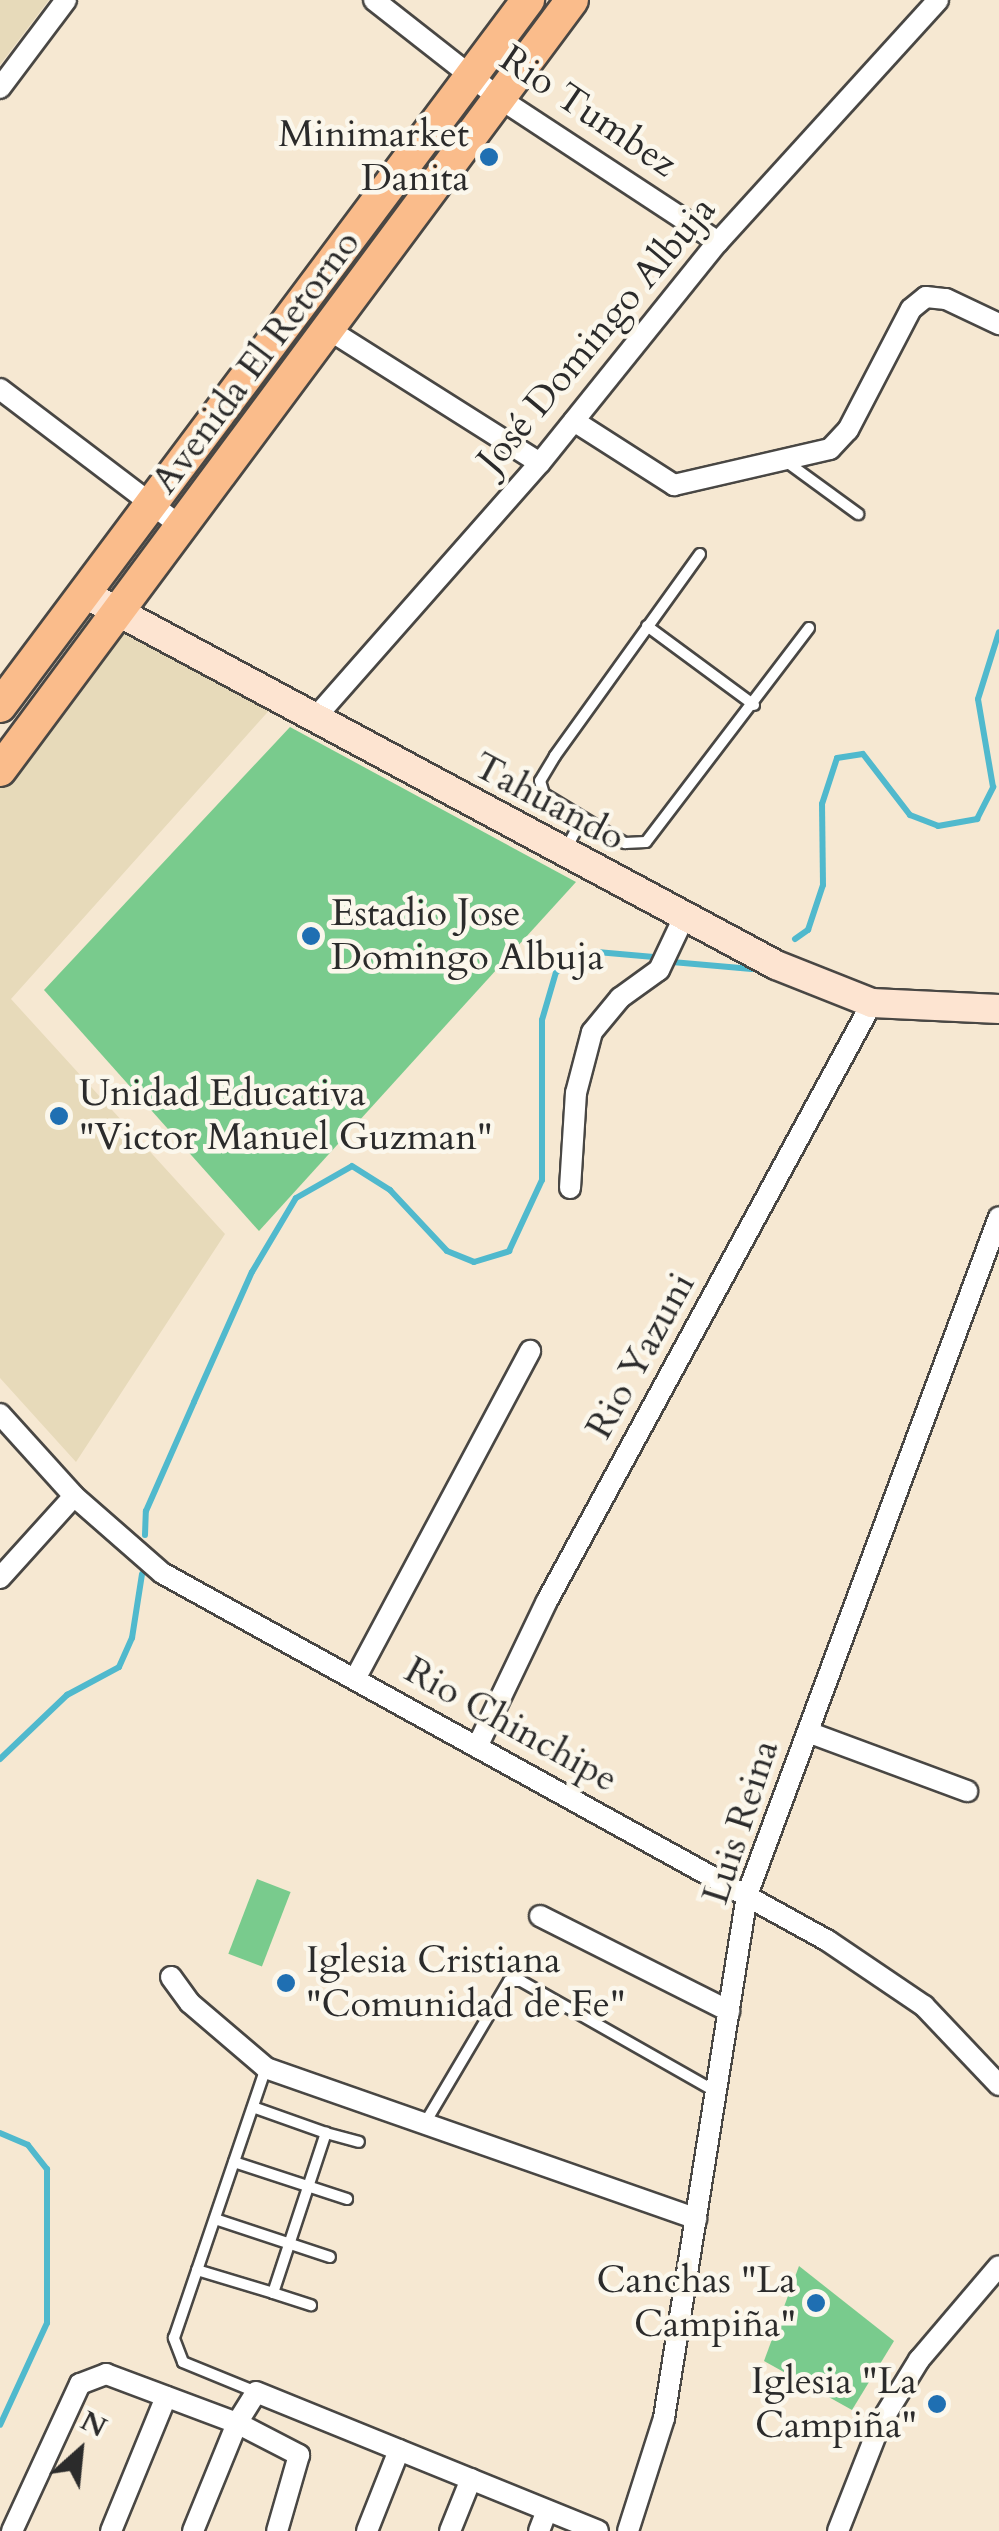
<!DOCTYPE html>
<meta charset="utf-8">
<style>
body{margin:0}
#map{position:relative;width:999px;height:2531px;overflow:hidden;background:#f6e8d2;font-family:Cardo,serif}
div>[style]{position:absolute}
.built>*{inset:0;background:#e7daba}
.green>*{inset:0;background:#79cb8d;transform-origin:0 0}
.stream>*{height:6px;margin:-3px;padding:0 3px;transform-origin:3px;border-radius:3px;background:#50b9cd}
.roads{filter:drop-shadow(2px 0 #494744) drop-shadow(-2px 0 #494744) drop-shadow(0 2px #494744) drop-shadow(0 -2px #494744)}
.lane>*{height:10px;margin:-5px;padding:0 5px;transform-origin:5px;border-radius:5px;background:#fff}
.street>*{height:20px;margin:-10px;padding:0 10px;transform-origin:10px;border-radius:10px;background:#fff}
.secondary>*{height:28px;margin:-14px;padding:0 14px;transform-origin:14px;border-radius:14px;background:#fde4d1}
.primary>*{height:32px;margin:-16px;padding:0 16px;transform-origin:16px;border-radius:16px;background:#fabc8b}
.dots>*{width:28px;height:28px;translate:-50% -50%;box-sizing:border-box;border:5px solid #fbf7ec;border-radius:50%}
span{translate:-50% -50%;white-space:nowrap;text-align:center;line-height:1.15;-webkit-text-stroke:9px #fbf7ec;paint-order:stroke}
.street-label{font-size:38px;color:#2b2b2b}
.poi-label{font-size:38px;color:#2b2b2b}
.right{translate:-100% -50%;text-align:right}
.left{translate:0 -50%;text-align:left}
.north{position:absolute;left:30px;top:2401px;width:100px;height:100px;-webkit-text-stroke:8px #fbf7ec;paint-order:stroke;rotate:27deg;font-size:28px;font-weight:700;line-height:40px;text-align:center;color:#2b2b2b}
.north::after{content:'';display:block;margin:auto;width:35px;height:45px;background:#2b2b2b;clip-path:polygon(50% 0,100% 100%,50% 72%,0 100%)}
</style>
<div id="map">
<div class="built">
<div style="clip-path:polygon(0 0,49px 0,0 65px)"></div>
<div style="clip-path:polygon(125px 619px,274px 705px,11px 999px,225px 1234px,76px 1462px,0 1378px,0 787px)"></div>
</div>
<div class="green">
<div style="clip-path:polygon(290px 727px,576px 882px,259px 1231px,44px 990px)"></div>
<div style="left:257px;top:1879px;width:36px;height:80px;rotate:21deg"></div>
<div style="clip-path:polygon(799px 2266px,894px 2341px,852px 2410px,764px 2361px)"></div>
</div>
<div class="stream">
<div style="left:795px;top:939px;width:16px;rotate:-35deg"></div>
<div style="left:808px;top:930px;width:47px;rotate:-71.6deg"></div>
<div style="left:823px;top:885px;width:81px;rotate:-90.7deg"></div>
<div style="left:822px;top:804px;width:48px;rotate:-71.9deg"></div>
<div style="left:837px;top:758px;width:26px;rotate:-9deg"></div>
<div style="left:863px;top:754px;width:77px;rotate:52.4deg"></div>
<div style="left:910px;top:815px;width:30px;rotate:21deg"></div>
<div style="left:938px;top:826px;width:40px;rotate:-10deg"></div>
<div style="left:977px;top:819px;width:36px;rotate:-63deg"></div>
<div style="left:993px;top:787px;width:89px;rotate:-99.7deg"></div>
<div style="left:978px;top:699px;width:70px;rotate:-72.6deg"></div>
<div style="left:672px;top:962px;width:80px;rotate:5deg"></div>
<div style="left:145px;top:1535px;width:24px;rotate:-88deg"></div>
<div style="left:146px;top:1511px;width:119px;rotate:-66.2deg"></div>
<div style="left:194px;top:1402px;width:142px;rotate:-66deg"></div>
<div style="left:252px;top:1272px;width:86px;rotate:-59.3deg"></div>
<div style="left:296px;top:1198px;width:64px;rotate:-29.7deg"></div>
<div style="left:352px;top:1166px;width:45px;rotate:32.3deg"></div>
<div style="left:390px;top:1190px;width:83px;rotate:46.9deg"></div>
<div style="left:447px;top:1251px;width:29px;rotate:22deg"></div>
<div style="left:474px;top:1262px;width:37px;rotate:-17deg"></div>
<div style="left:509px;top:1251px;width:78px;rotate:-65.1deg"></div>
<div style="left:542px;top:1180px;width:160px;rotate:-90deg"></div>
<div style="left:542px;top:1020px;width:50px;rotate:-73.7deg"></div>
<div style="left:556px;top:972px;width:46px;rotate:-26deg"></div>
<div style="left:597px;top:952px;width:57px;rotate:5deg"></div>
<div style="left:0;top:1759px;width:93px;rotate:-43.7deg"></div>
<div style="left:67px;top:1695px;width:59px;rotate:-28.3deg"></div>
<div style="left:119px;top:1667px;width:32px;rotate:-66deg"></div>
<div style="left:132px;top:1638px;width:65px;rotate:-81.1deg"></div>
<div style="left:0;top:2133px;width:30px;rotate:23deg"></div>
<div style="left:28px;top:2145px;width:31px;rotate:52deg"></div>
<div style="left:47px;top:2169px;width:154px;rotate:90deg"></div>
<div style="left:47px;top:2323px;width:112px;rotate:114.7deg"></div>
</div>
<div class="roads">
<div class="lane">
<div style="left:784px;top:460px;width:92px;rotate:36.1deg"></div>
<div style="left:700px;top:554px;width:249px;rotate:125.7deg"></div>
<div style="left:555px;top:756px;width:29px;rotate:121deg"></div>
<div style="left:540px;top:781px;width:14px;rotate:73deg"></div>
<div style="left:544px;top:794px;width:95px;rotate:31.2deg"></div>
<div style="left:625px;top:843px;width:21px;rotate:-3deg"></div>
<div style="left:646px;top:842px;width:269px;rotate:-52.7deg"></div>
<div style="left:647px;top:626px;width:133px;rotate:36.4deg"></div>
<div style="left:566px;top:849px;width:34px;rotate:-62deg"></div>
<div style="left:425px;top:2123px;width:165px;rotate:-59.4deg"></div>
<div style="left:509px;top:1981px;width:12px"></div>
<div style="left:521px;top:1981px;width:223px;rotate:29.6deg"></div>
<div style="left:326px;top:2133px;width:34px;rotate:15deg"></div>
<div style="left:234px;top:2162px;width:119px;rotate:18.1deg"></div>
<div style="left:215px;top:2219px;width:121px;rotate:18.3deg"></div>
<div style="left:197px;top:2270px;width:79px;rotate:16.8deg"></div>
<div style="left:273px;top:2293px;width:169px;rotate:-71.7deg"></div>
<div style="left:326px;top:2133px;width:77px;rotate:-160.4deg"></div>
<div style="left:273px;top:2293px;width:40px;rotate:18deg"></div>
<div style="left:256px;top:2392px;width:79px;rotate:-157.7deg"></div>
<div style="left:183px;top:2362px;width:26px;rotate:-111deg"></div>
<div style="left:174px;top:2338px;width:285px;rotate:-71.2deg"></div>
</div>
<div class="street">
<div style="left:374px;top:0;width:159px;rotate:38.1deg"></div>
<div style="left:499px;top:98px;width:262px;rotate:33.3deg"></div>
<div style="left:0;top:88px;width:110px;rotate:-53.1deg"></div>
<div style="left:331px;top:331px;width:247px;rotate:32.3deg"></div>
<div style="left:0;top:389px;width:230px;rotate:37.2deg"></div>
<div style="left:574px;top:421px;width:119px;rotate:32.6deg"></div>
<div style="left:674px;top:485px;width:160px;rotate:-13deg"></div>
<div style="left:830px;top:449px;width:26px;rotate:-47deg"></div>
<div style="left:848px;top:430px;width:136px;rotate:-62.5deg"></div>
<div style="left:911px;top:309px;width:19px;rotate:-39deg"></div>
<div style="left:926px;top:297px;width:20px;rotate:6deg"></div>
<div style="left:946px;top:299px;width:59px;rotate:25.3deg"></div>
<div style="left:315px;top:718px;width:340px;rotate:-48.6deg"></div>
<div style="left:540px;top:463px;width:284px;rotate:-51.2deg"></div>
<div style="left:718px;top:242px;width:327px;rotate:-47.7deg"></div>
<div style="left:570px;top:1188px;width:95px;rotate:-86.4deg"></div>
<div style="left:576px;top:1093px;width:63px;rotate:-75.3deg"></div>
<div style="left:592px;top:1032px;width:44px;rotate:-50.5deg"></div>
<div style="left:620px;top:998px;width:48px;rotate:-35.7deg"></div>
<div style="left:659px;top:970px;width:59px;rotate:-64.7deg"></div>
<div style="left:0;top:1414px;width:110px;rotate:47.9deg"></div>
<div style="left:74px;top:1496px;width:117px;rotate:41.2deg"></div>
<div style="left:162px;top:1573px;width:761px;rotate:28.92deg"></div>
<div style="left:828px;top:1941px;width:116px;rotate:34.1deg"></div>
<div style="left:924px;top:2006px;width:109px;rotate:46.5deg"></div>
<div style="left:0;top:1578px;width:110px;rotate:-47.9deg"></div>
<div style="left:355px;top:1679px;width:372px;rotate:-61.9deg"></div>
<div style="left:808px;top:1732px;width:170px;rotate:20.4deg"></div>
<div style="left:477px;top:1747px;width:162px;rotate:-64.4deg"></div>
<div style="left:547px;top:1601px;width:681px;rotate:-61.48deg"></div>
<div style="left:540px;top:1916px;width:212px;rotate:26.7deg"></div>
<div style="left:171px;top:1977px;width:32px;rotate:54deg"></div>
<div style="left:190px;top:2003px;width:100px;rotate:40.5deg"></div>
<div style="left:266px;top:2068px;width:456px;rotate:19.3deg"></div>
<div style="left:12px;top:2531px;width:162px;rotate:-65.2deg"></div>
<div style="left:80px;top:2384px;width:28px;rotate:-21deg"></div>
<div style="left:106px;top:2374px;width:140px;rotate:20.5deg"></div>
<div style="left:237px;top:2423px;width:36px;rotate:-58deg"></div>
<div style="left:256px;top:2392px;width:369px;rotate:22.1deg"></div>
<div style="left:111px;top:2531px;width:145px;rotate:-67.7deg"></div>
<div style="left:193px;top:2531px;width:117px;rotate:-67.8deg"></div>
<div style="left:237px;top:2423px;width:70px;rotate:27.3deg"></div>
<div style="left:299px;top:2455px;width:79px;rotate:106.1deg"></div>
<div style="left:367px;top:2531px;width:87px;rotate:-68.4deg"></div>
<div style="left:450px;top:2531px;width:56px;rotate:-68deg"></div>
<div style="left:539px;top:2531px;width:22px;rotate:-69deg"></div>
<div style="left:628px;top:2531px;width:119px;rotate:-72.3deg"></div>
<div style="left:664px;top:2418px;width:530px;rotate:-80.98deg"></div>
<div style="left:747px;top:1895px;width:723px;rotate:-69.61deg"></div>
<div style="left:838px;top:2531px;width:117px;rotate:-68.5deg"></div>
<div style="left:881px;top:2422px;width:73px;rotate:-58.5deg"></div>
<div style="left:919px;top:2360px;width:123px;rotate:-49.6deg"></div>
</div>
<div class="secondary">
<div style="left:85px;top:594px;width:784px;rotate:28.23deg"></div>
<div style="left:776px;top:965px;width:103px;rotate:21.6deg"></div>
<div style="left:872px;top:1003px;width:127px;rotate:2.7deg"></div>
</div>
<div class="primary">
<div style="left:0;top:706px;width:882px;rotate:-53.21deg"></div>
<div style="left:0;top:770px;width:959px;rotate:-53.39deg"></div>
</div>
</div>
<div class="dots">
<div style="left:489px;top:157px;background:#1f6fb2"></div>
<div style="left:311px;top:936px;background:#1f6fb2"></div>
<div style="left:59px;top:1116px;background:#1f6fb2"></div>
<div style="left:286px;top:1983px;background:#1f6fb2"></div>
<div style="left:816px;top:2303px;background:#1f6fb2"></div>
<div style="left:937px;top:2404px;background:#1f6fb2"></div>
</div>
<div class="street-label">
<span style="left:588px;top:112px;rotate:34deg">Rio Tumbez</span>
<span style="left:597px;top:335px;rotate:-50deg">José Domingo Albuja</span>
<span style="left:256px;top:362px;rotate:-53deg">Avenida El Retorno</span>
<span style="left:549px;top:802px;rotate:28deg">Tahuando</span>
<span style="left:641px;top:1356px;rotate:-61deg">Rio Yazuni</span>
<span style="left:511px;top:1725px;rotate:29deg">Rio Chinchipe</span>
<span style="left:741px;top:1822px;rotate:-72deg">Luis Reina</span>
</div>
<div class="poi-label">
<span class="right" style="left:469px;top:157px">Minimarket<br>Danita</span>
<span class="left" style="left:331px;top:936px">Estadio Jose<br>Domingo Albuja</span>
<span class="left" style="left:79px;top:1116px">Unidad Educativa<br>"Victor Manuel Guzman"</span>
<span class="left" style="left:306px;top:1983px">Iglesia Cristiana<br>"Comunidad de Fe"</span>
<span class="right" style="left:796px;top:2303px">Canchas "La<br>Campiña"</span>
<span class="right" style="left:917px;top:2404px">Iglesia "La<br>Campiña"</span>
</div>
<div class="north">N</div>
</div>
